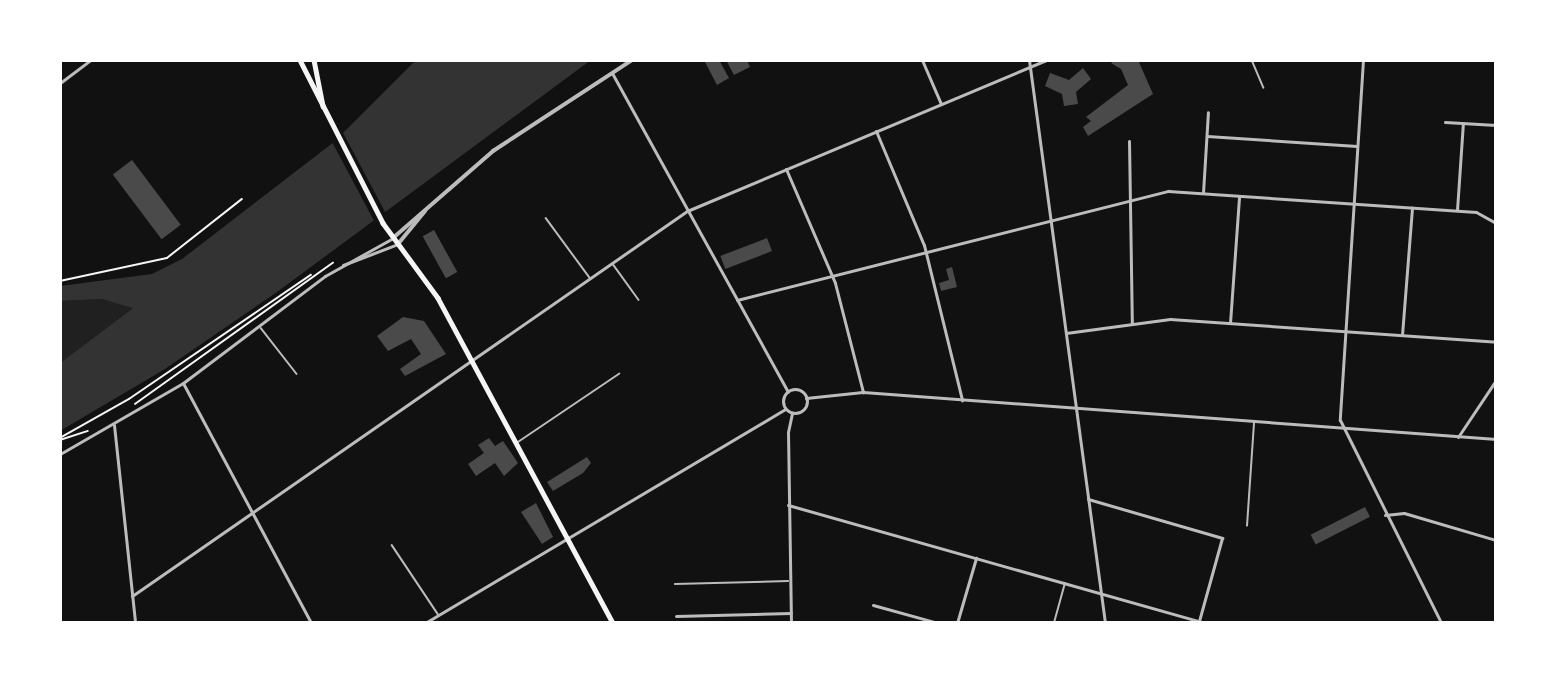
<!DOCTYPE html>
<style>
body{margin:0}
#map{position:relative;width:1556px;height:683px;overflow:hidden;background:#111;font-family:Montserrat,sans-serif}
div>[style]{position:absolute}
.green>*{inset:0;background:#202020}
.water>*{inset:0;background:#333}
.pier>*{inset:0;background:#111;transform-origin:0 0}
.building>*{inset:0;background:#4a4a4a;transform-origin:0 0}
.path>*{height:1.5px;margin:-0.75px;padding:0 0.75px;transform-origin:0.75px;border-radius:0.75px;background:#f5f5f5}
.service>*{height:1.5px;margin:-0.75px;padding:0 0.75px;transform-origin:0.75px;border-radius:0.75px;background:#bcbcbc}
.minor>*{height:3px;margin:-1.5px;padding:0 1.5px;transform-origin:1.5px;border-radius:1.5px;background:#bcbcbc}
.minor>.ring{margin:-1.5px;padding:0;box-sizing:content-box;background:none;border:3px solid #bcbcbc;border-radius:50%}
.tertiary>*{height:4px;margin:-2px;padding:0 2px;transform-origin:2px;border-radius:2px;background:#bcbcbc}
.secondary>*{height:4.5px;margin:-2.25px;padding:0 2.25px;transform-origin:2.25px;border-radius:2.25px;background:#f5f5f5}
span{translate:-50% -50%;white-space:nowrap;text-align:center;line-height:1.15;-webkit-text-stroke:4.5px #fff;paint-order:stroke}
.frame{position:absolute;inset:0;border:62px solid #fff;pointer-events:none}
</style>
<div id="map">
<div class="green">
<div style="clip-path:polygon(102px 299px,134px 307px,60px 363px,60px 301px)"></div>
</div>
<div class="water">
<div style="clip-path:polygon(416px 60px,591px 60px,277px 292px,165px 369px,60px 431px,60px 363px,133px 308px,102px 299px,60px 301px,60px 286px,152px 274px,182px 259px,334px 142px)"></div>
</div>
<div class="pier">
<div style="left:341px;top:129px;width:96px;height:14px;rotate:62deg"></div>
</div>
<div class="building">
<div style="clip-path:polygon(704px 60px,719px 60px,729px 78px,717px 85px)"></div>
<div style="clip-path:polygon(726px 60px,747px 60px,750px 67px,734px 75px)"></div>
<div style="clip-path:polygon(1115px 60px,1138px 60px,1153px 94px,1088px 136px,1083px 127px,1091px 121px,1086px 117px,1128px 85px,1121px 69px,1111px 63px)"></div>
<div style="clip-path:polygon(1083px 68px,1091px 79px,1076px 92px,1078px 104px,1064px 106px,1062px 94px,1045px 86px,1050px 73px,1069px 80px)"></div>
<div style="left:132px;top:160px;width:81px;height:24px;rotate:53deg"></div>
<div style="left:434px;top:230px;width:48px;height:13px;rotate:61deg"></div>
<div style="left:767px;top:238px;width:14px;height:50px;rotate:69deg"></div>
<div style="clip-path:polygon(952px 267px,957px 287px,941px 291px,939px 283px,949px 280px,946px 269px)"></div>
<div style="clip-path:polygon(403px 317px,424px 321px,446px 354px,405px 376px,400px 369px,421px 354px,411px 339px,388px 351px,377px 336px)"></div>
<div style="clip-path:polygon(489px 438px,495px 446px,503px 441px,518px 463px,504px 476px,495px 463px,476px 476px,468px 464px,484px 453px,478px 445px)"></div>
<div style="clip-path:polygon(587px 457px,591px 463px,583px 473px,553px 491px,547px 482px)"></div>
<div style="clip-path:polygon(536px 503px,553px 537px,542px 544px,521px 512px)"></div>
<div style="left:1365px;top:507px;width:11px;height:61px;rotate:63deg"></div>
</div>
<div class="path">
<div style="left:60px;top:281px;width:109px;rotate:-12.1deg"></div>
<div style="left:167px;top:258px;width:95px;rotate:-38.2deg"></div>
<div style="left:135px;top:404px;width:243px;rotate:-35.5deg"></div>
<div style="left:60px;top:438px;width:79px;rotate:-29.5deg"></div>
<div style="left:129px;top:399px;width:220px;rotate:-34.3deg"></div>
<div style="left:60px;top:440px;width:29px;rotate:-18deg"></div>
</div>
<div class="service">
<div style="left:1252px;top:60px;width:30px;rotate:67deg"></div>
<div style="left:546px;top:218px;width:74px;rotate:53.7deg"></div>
<div style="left:613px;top:264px;width:44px;rotate:54.2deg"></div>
<div style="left:261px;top:328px;width:58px;rotate:52deg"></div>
<div style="left:518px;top:442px;width:122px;rotate:-34deg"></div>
<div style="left:1247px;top:526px;width:104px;rotate:-86.1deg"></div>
<div style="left:392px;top:545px;width:83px;rotate:56.3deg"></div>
<div style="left:675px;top:584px;width:113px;rotate:-1.5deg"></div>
<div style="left:1054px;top:623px;width:41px;rotate:-74.6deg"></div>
</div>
<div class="minor">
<div style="left:922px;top:60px;width:48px;rotate:66.6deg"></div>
<div style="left:1029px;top:60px;width:568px;rotate:82.31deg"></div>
<div style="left:1363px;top:60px;width:361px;rotate:93.7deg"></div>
<div style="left:1340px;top:420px;width:227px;rotate:63.5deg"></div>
<div style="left:612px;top:73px;width:364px;rotate:61.1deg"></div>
<div style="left:60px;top:83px;width:38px;rotate:-37deg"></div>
<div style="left:1445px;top:122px;width:51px;rotate:3.4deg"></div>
<div style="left:876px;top:131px;width:124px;rotate:67.2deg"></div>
<div style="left:924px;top:245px;width:160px;rotate:76.2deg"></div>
<div style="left:1207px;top:136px;width:150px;rotate:3.8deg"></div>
<div style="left:1129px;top:141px;width:183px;rotate:89.1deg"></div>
<div style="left:786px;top:169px;width:124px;rotate:66.7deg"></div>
<div style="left:835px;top:283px;width:113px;rotate:75.6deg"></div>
<div style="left:1203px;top:193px;width:81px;rotate:-86.5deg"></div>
<div style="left:1457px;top:210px;width:87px;rotate:-86.1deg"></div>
<div style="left:343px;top:265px;width:59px;rotate:-20.9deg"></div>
<div style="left:737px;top:300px;width:445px;rotate:-14.2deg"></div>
<div style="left:1168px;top:191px;width:309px;rotate:3.9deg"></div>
<div style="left:1476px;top:212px;width:23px;rotate:29deg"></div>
<div style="left:1230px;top:323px;width:127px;rotate:-85.9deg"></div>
<div style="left:1066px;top:333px;width:105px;rotate:-7.7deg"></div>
<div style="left:1170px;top:319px;width:327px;rotate:4deg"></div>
<div style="left:1402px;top:335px;width:128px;rotate:-85.5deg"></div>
<div style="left:183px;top:383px;width:272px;rotate:61.9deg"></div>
<div class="ring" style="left:783px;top:389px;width:21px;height:21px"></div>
<div style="left:806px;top:398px;width:57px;rotate:-6deg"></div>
<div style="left:863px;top:392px;width:635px;rotate:4.25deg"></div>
<div style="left:114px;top:425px;width:199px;rotate:83.9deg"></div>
<div style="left:1458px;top:437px;width:69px;rotate:-56.3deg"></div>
<div style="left:60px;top:454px;width:142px;rotate:-30deg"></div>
<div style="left:183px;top:383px;width:178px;rotate:-37deg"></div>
<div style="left:325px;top:276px;width:78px;rotate:-29.2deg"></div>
<div style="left:1088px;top:499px;width:140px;rotate:16.2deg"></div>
<div style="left:1222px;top:538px;width:86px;rotate:105.5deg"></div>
<div style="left:788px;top:505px;width:434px;rotate:15.8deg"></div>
<div style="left:1385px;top:515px;width:19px;rotate:-6deg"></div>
<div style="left:1404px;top:513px;width:96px;rotate:16.4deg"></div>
<div style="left:132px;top:596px;width:675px;rotate:-34.75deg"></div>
<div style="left:687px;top:211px;width:389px;rotate:-22.8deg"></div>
<div style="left:873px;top:605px;width:67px;rotate:15.5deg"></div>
<div style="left:676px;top:616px;width:115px;rotate:-1.5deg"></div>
<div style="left:425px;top:623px;width:419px;rotate:-30.7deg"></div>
<div style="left:791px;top:623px;width:191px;rotate:-90.9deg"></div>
<div style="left:788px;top:432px;width:19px;rotate:-78deg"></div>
<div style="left:957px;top:623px;width:68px;rotate:-73.7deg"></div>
</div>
<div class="tertiary">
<div style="left:393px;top:238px;width:133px;rotate:-41deg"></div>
<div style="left:493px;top:151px;width:166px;rotate:-33.2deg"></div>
<div style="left:398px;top:244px;width:43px;rotate:-50.7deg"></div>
</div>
<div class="secondary">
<div style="left:300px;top:60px;width:183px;rotate:63deg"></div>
<div style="left:383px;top:223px;width:93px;rotate:53.7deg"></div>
<div style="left:438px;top:298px;width:369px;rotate:61.7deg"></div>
<div style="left:314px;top:60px;width:47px;rotate:78.9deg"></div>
</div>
<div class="frame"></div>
</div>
